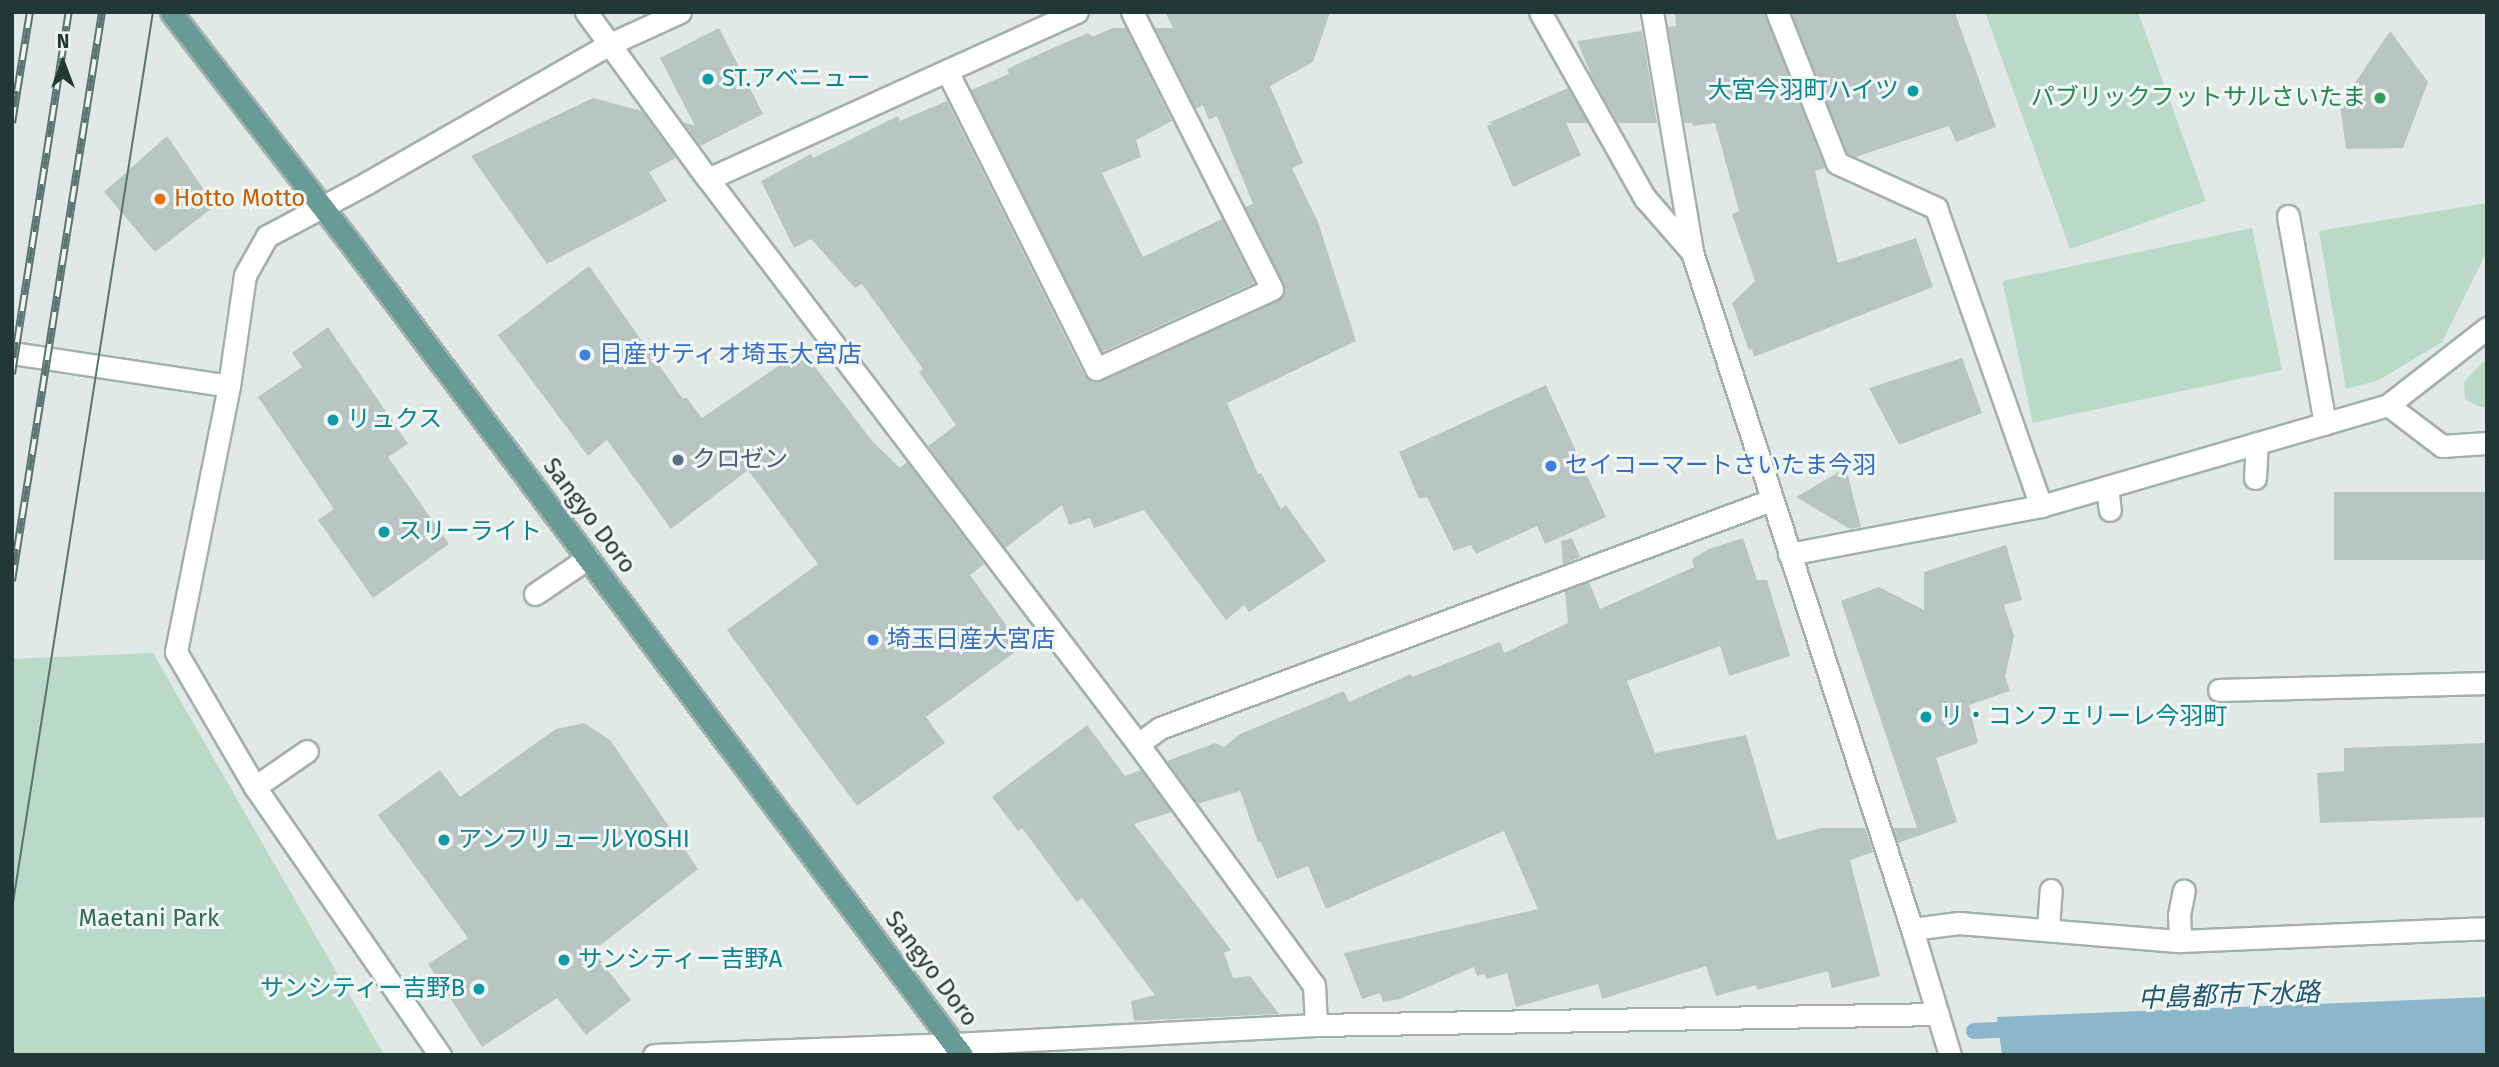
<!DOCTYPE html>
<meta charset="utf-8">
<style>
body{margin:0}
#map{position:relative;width:2499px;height:1067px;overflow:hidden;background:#e0e9e6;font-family:"Fira Sans","Noto Sans JP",sans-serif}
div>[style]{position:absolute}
.green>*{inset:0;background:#bad9c7;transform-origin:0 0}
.water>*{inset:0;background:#8cb7ca}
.stream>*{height:16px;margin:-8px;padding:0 8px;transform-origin:8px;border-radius:8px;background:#8cb7ca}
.building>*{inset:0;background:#b8c6c3;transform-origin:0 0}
.roads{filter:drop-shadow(2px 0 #a3b0ad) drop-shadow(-2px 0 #a3b0ad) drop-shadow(0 2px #a3b0ad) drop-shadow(0 -2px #a3b0ad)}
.service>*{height:21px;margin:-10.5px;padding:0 10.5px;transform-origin:10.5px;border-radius:10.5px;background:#fff}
.minor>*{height:21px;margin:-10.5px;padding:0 10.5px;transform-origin:10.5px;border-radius:10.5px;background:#fff}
.tertiary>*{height:21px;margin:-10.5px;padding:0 10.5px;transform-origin:10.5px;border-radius:10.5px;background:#fff}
.primary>*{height:21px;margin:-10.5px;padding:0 10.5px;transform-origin:10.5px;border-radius:10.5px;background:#689b96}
.tram>*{height:2px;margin:-1px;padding:0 1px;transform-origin:1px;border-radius:1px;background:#5c7471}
.rail>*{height:8px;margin-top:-4px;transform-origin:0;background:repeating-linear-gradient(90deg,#f0f6f4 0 16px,#5c7471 0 32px);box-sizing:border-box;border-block:2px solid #5c7471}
.dots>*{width:19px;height:19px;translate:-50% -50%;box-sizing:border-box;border:4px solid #f0f6f4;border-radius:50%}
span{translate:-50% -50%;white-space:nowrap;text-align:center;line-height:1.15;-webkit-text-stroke:6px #f0f6f4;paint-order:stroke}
.culture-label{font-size:24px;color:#0d838f}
.left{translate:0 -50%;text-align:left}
.right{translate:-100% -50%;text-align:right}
.leisure-label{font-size:24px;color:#27864d}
.food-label{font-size:24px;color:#c56008}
.shop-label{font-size:24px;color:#366cbe}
.service-label{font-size:24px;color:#4e5e75}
.street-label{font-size:24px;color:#223835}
.park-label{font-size:24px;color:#306b50}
.water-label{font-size:26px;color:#22556e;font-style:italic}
.frame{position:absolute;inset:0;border:14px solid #223835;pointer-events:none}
.north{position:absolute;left:28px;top:28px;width:70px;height:70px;-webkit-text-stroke:5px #f0f6f4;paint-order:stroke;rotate:0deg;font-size:19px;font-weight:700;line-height:28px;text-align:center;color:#223835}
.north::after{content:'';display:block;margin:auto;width:24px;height:32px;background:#223835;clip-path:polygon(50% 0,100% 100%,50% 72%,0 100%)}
</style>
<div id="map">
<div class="green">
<div style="clip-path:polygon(1985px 12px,2138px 12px,2206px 201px,2070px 249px)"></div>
<div style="clip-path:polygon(2487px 203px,2487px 251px,2442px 342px,2379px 380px,2346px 389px,2319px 231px)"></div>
<div style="left:2252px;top:228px;width:145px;height:255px;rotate:78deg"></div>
<div style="clip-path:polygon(2487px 358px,2487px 407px,2480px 407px,2465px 399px,2464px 382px)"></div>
<div style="clip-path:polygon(153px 653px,384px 1055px,12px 1055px,12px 659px)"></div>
</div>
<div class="water">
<div style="clip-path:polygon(2487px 997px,2487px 1054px,2002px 1055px,1997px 1017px)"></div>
</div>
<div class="stream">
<div style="left:1974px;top:1031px;width:43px;rotate:-2.7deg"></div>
</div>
<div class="building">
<div style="clip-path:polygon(1165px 12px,1330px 12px,1313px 62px,1270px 86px,1303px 163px,1292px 168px,1318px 222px,1356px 341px,1227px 403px,1258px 474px,1261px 473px,1281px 509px,1286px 505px,1326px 561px,1249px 612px,1244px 605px,1226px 620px,1144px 510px,1094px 528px,1090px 518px,1069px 525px,1062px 505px,1005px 548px,928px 446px,956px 425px,919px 372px,923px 369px,862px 284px,855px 288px,811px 239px,794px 248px,761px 181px,811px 154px,813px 158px,898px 116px,900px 121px,947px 101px,1084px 375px,1089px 380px,1101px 381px,1277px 301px,1285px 291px,1245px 207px,1253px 204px,1217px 116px,1209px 120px,1203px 105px,1196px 109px,1155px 28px,1173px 28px)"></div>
<div style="clip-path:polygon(1675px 12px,1764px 12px,1825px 168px,1815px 171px,1838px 263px,1916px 238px,1933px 287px,1754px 357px,1752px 349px,1749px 350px,1732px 303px,1755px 281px,1732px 214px,1739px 211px,1715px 123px,1693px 126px,1692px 123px,1684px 123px,1668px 27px,1676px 26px)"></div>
<div style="clip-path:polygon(1791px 12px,1955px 13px,1996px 127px,1956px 142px,1949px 126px,1856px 157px,1847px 153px)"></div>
<div style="clip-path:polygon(719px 28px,763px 114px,700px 146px,683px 122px,695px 126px,660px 58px)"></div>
<div style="clip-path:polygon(1113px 28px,1126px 28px,1172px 121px,1136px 140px,1141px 157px,1102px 173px,1143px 257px,1222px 219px,1254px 283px,1102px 352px,971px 90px,1009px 74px,1007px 69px,1046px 51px,1088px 33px,1092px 37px)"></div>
<div style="clip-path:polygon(1642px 31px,1657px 123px,1618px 123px,1592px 77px,1577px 41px)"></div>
<div style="clip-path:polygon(2390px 31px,2428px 82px,2403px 148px,2346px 149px,2340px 105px)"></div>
<div style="clip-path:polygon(1568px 88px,1588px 123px,1566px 123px,1581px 155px,1513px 187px,1487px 126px,1494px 123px,1488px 123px)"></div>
<div style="clip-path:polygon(593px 98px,642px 111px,676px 158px,649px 172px,667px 201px,547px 264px,471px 156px)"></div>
<div style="clip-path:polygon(167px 136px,215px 206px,155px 252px,104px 192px)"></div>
<div style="clip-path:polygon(589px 266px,683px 399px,686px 397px,702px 418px,802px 350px,873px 442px,900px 468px,907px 462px,984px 564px,970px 575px,1022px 647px,926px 717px,945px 743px,857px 806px,727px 630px,818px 564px,748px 470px,671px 529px,607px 440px,588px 456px,498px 335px)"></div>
<div style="clip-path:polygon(328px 327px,408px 444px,388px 457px,449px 544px,373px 598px,318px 520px,334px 509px,258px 397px,302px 367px,292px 353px)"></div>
<div style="clip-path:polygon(1962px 358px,1982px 413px,1899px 445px,1869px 388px)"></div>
<div style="clip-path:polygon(1546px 385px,1606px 517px,1545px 544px,1537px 526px,1476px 554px,1471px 545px,1454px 551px,1427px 497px,1419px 499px,1399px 452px)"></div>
<div style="clip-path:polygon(1846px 468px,1861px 527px,1850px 529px,1796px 497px)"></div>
<div style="left:2487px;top:492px;width:68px;height:153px;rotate:90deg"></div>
<div style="clip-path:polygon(1572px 538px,1580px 557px,1563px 564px,1561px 541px)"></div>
<div style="clip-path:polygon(1743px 538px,1757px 580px,1767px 580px,1790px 656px,1729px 676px,1720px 646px,1627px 681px,1655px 753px,1746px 735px,1777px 840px,1821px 828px,1865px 828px,1873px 852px,1850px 860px,1880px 976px,1832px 988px,1828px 971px,1757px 990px,1756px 985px,1716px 996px,1706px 966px,1602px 999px,1598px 984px,1516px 1007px,1507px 973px,1487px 979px,1484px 974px,1477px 976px,1474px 967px,1400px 999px,1383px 1002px,1380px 993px,1362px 999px,1344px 953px,1538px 909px,1504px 831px,1326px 909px,1308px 866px,1277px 879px,1261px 842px,1258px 842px,1240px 791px,1198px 804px,1167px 761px,1215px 743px,1224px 747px,1240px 734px,1344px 691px,1349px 702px,1411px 674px,1412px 677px,1500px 642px,1504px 653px,1568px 623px,1565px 591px,1589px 582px,1600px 609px,1694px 567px,1692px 559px,1709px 549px)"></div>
<div style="clip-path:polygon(2006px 545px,2022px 600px,2004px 605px,2014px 636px,2005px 677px,2010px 691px,1969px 705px,1978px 743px,1936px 758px,1957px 822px,1898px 843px,1893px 828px,1917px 828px,1841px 601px,1879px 587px,1924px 610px,1924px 572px)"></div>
<div style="clip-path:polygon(584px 723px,610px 740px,698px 869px,593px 951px,631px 1000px,586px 1035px,557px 998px,482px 1047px,428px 964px,468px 938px,378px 815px,440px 770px,460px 797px,556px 729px)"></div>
<div style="clip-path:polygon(1087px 725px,1125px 776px,1141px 770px,1172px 812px,1134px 824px,1231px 950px,1224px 953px,1233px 978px,1250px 976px,1279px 1014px,1134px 1021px,1131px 1001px,1155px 995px,1082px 898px,1077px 902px,1022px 828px,1018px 831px,992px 797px)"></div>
<div style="clip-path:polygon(2487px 743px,2487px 817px,2320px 823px,2317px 773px,2344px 771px,2344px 748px)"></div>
</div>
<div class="roads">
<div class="service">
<div style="left:610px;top:44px;width:77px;rotate:-24.6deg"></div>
<div style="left:947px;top:71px;width:333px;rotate:63.4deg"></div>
<div style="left:1096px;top:369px;width:193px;rotate:-24.4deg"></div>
<div style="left:1272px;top:289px;width:310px;rotate:-116.8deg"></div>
<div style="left:2288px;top:216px;width:211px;rotate:79.9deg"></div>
<div style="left:2255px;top:478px;width:35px;rotate:-87deg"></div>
<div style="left:2107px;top:487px;width:23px;rotate:83deg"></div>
<div style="left:535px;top:594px;width:64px;rotate:-34.2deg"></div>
<div style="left:2219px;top:690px;width:268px;rotate:-1.5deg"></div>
<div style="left:255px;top:787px;width:63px;rotate:-34.7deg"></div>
<div style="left:2048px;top:929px;width:39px;rotate:-86deg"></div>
<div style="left:2180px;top:941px;width:26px;rotate:-92deg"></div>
<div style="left:2179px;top:915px;width:25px;rotate:-79deg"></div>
</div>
<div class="minor">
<div style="left:586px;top:12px;width:207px;rotate:53.9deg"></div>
<div style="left:708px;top:179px;width:710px;rotate:52.73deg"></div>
<div style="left:1138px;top:744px;width:298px;rotate:53.9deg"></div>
<div style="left:1314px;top:985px;width:40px;rotate:87.1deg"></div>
<div style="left:1540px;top:12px;width:214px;rotate:60.6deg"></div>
<div style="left:1645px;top:198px;width:72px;rotate:49deg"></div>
<div style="left:1652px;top:12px;width:243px;rotate:80.5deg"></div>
<div style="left:1692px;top:252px;width:712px;rotate:72deg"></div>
<div style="left:1777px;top:12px;width:162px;rotate:68.3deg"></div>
<div style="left:1837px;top:163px;width:109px;rotate:24.4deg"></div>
<div style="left:1936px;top:208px;width:316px;rotate:70.6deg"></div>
<div style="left:708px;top:179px;width:405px;rotate:-24.4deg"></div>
<div style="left:12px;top:353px;width:219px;rotate:8.6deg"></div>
<div style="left:229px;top:386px;width:112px;rotate:-81.8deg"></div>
<div style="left:245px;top:275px;width:45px;rotate:-60.6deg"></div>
<div style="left:267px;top:236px;width:113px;rotate:-27.9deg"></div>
<div style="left:367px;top:183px;width:280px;rotate:-29.8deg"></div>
<div style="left:229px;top:386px;width:271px;rotate:101.3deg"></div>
<div style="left:176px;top:652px;width:156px;rotate:59.7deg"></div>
<div style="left:255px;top:787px;width:326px;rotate:55.4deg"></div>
<div style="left:2388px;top:405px;width:125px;rotate:-37.9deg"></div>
<div style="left:1789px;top:554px;width:257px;rotate:-10.8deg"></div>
<div style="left:2041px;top:506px;width:361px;rotate:-16.2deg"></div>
<div style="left:2388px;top:405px;width:68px;rotate:37.2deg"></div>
<div style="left:2442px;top:446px;width:45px;rotate:-3.8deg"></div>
<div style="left:1138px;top:744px;width:27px;rotate:-36deg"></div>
<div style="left:1160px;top:728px;width:652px;rotate:-20.46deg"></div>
<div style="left:654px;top:1055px;width:300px;rotate:-2.1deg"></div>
<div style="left:954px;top:1044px;width:362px;rotate:-3deg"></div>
<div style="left:1316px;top:1025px;width:622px;rotate:-1.01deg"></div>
</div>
<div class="tertiary">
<div style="left:1950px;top:1055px;width:132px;rotate:-106.8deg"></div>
<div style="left:1912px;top:929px;width:47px;rotate:-7.3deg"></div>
<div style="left:1959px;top:923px;width:222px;rotate:4.7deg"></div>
<div style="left:2180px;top:941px;width:307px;rotate:-2.4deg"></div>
</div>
<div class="primary">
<div style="left:171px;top:12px;width:299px;rotate:52.2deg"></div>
<div style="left:354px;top:248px;width:1010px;rotate:53.01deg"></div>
</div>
</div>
<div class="tram">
<div style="left:12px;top:909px;width:908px;rotate:-81.07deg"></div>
</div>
<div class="rail">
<div style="left:12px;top:123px;width:112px;rotate:-80.8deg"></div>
<div style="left:12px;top:374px;width:366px;rotate:-81.1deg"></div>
<div style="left:12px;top:581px;width:576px;rotate:-81.01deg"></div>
</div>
<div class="dots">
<div style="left:708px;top:79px;background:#0f9aa8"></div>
<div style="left:1913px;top:91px;background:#0f9aa8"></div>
<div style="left:2380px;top:98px;background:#2e9e5b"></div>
<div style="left:160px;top:199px;background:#e8710a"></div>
<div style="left:585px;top:355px;background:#3f7fe0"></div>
<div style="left:333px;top:420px;background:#0f9aa8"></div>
<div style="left:678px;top:460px;background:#5c6f8a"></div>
<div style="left:1551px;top:466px;background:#3f7fe0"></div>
<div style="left:384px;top:532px;background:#0f9aa8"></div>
<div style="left:873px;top:640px;background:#3f7fe0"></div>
<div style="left:1926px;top:717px;background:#0f9aa8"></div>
<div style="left:444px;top:840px;background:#0f9aa8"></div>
<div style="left:564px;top:960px;background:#0f9aa8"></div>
<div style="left:479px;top:989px;background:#0f9aa8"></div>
</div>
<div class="culture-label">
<span class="left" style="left:722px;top:79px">ST.アベニュー</span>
<span class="right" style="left:1899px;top:91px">大宮今羽町ハイツ</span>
<span class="left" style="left:347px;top:420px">リュクス</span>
<span class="left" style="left:398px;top:532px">スリーライト</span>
<span class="left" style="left:1940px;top:717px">リ・コンフェリーレ今羽町</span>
<span class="left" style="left:458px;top:840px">アンフリュールYOSHI</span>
<span class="left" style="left:578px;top:960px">サンシティー吉野A</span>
<span class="right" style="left:465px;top:989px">サンシティー吉野B</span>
</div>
<div class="leisure-label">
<span class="right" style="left:2366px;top:98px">パブリックフットサルさいたま</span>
</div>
<div class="food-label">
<span class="left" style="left:174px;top:199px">Hotto Motto</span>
</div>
<div class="shop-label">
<span class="left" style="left:599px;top:355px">日産サティオ埼玉大宮店</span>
<span class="left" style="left:1565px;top:466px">セイコーマートさいたま今羽</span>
<span class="left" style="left:887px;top:640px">埼玉日産大宮店</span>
</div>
<div class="service-label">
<span class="left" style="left:692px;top:460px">クロゼン</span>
</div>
<div class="street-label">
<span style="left:589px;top:516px;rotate:53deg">Sangyo Doro</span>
<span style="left:931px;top:969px;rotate:53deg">Sangyo Doro</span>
</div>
<div class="park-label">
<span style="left:149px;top:919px">Maetani Park</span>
</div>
<div class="water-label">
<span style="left:2229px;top:996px;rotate:-2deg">中島都市下水路</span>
</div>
<div class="frame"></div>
<div class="north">N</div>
</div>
